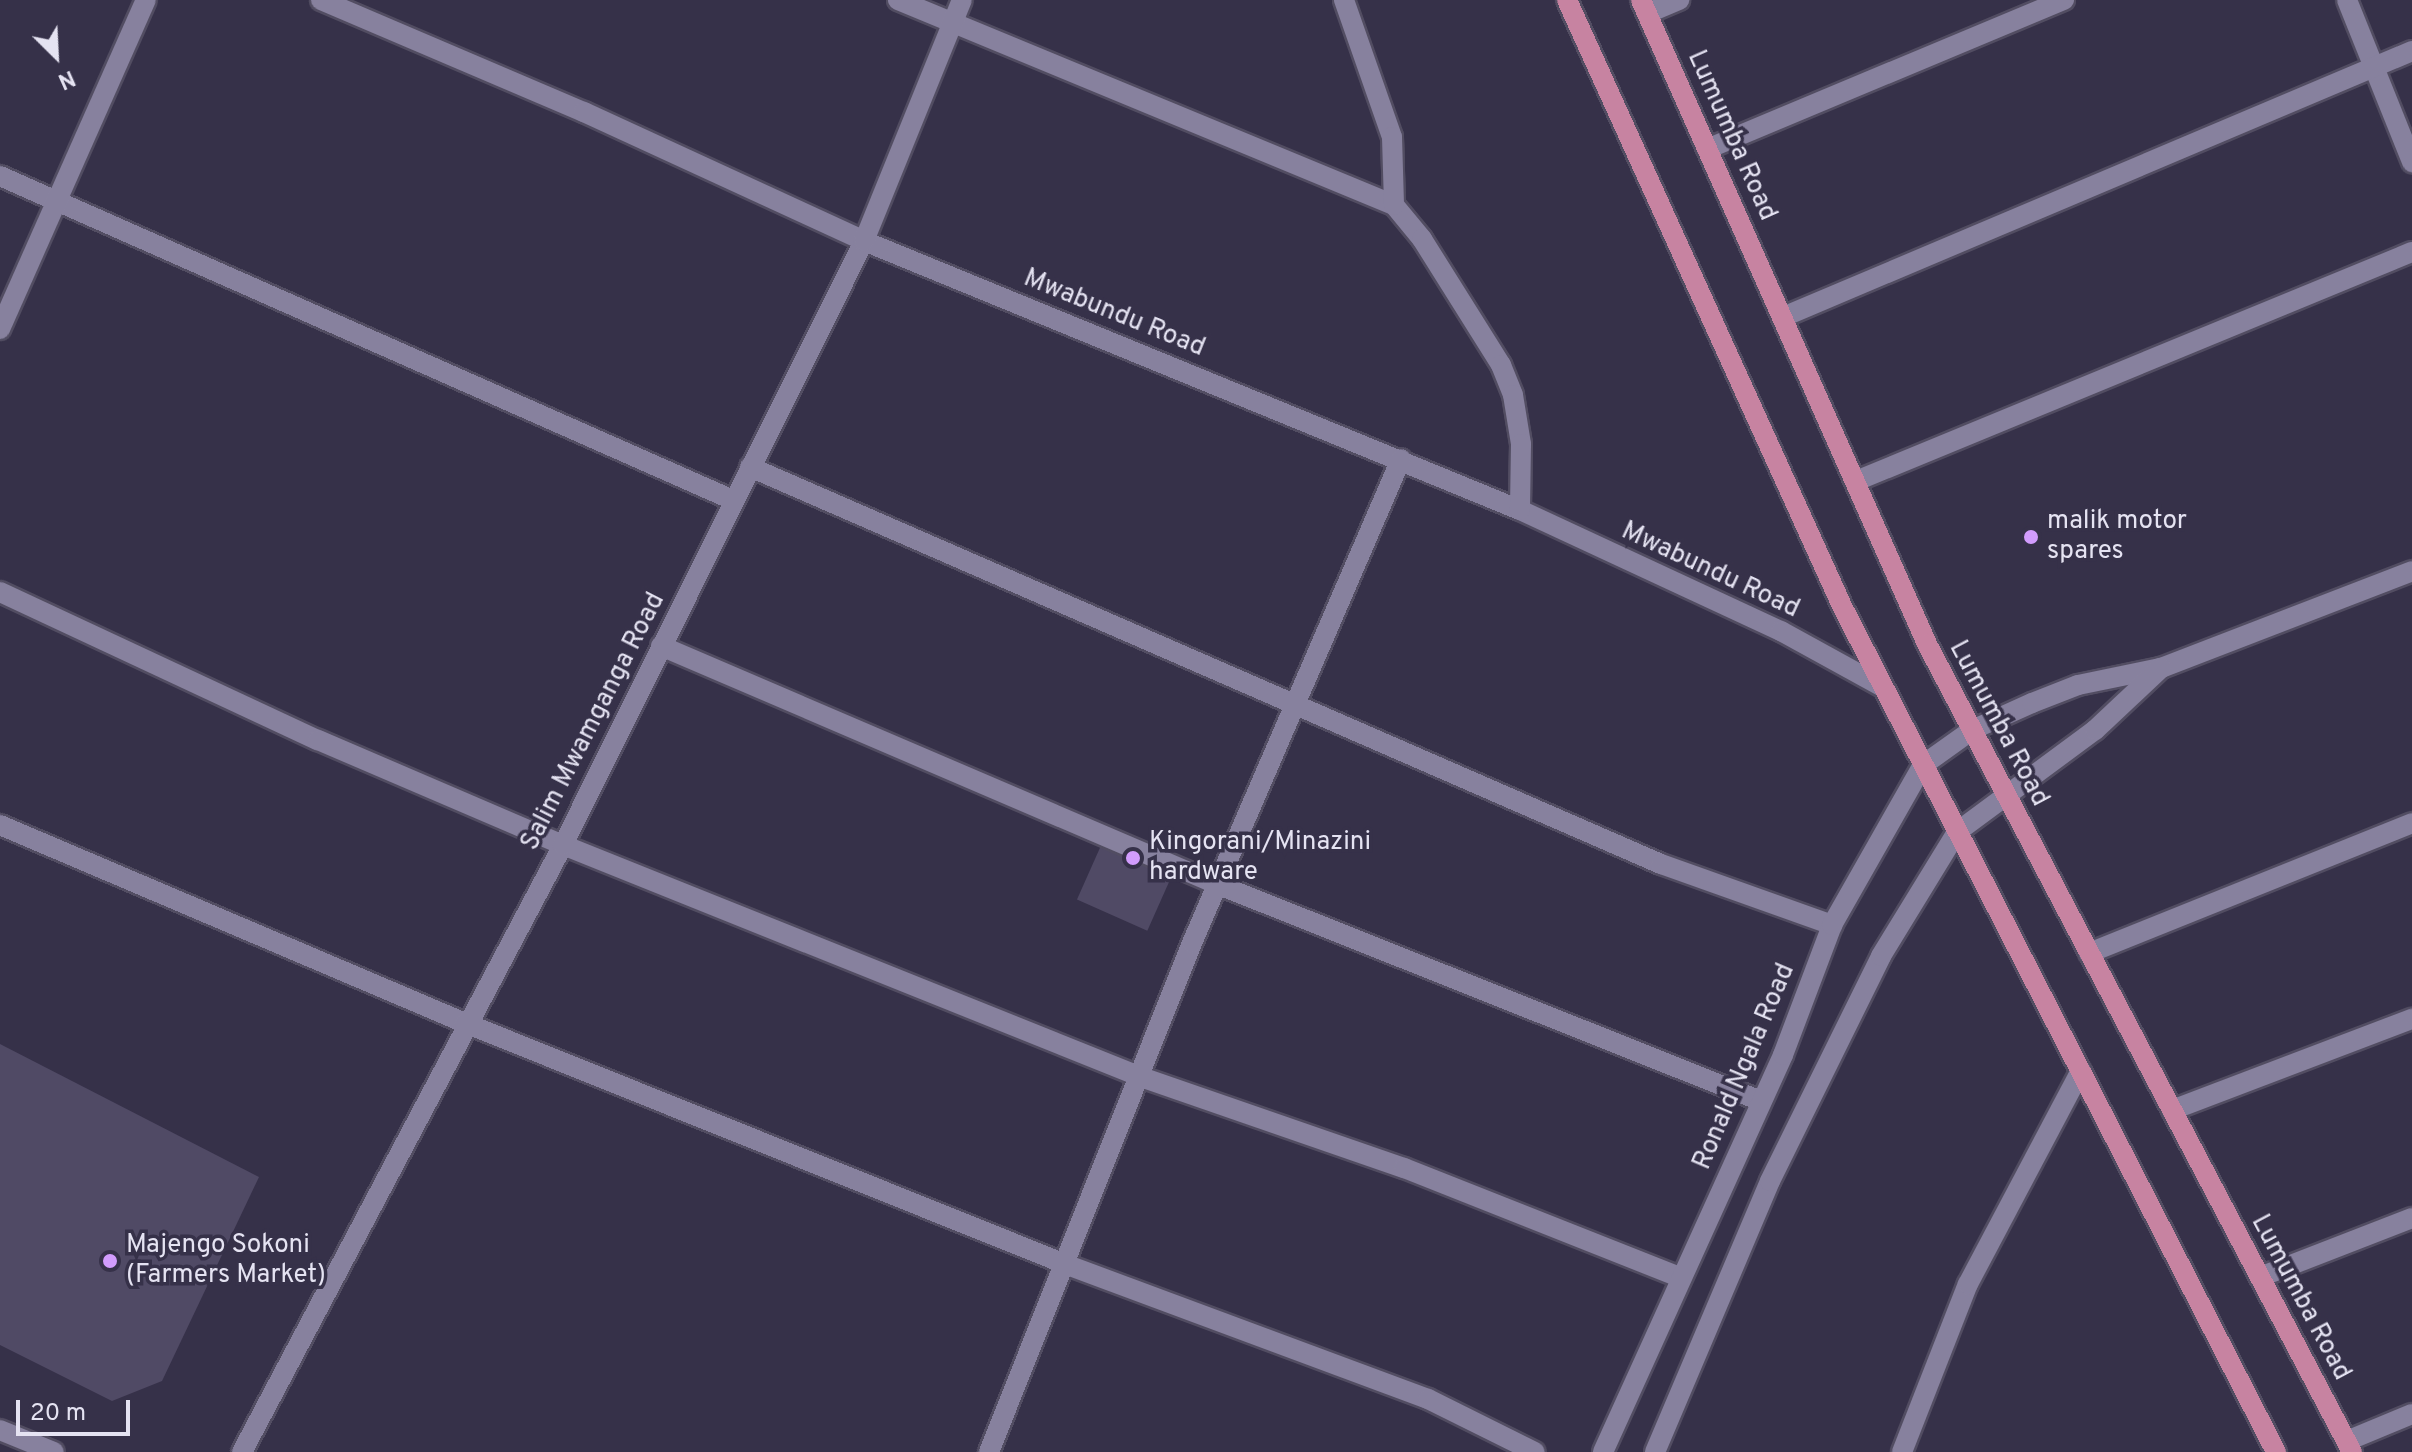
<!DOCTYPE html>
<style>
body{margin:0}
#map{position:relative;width:2412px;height:1452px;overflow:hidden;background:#363149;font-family:Overpass,sans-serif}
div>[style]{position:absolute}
.building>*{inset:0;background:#504a65;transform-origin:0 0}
.roads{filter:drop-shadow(2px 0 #524d62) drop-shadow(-2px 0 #524d62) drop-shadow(0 2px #524d62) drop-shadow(0 -2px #524d62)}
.minor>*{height:20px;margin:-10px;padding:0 10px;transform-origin:10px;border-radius:10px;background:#87819e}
.major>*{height:20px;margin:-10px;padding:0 10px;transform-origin:10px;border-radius:10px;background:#c783a1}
.dots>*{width:22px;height:22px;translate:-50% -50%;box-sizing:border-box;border:4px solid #363149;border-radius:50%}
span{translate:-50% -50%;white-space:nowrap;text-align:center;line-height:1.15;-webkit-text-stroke:7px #363149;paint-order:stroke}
.street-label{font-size:26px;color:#e5e3f2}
.poi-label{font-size:26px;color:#e5e3f2}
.left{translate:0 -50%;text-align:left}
.north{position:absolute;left:16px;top:16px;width:80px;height:80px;-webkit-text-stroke:6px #363149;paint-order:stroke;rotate:156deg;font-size:22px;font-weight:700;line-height:32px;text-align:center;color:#e5e3f2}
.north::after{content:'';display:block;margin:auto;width:28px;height:36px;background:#e5e3f2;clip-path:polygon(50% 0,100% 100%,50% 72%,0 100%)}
.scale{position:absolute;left:16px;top:1400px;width:114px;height:36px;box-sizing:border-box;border:4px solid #e5e3f2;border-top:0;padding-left:10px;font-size:24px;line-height:28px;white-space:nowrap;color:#e5e3f2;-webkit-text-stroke:6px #363149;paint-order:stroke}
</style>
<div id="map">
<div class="building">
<div style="left:1103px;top:841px;width:77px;height:64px;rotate:24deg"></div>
<div style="clip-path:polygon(0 1044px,259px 1177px,162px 1381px,112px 1401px,0 1345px)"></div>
</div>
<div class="roads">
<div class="minor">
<div style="left:321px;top:0;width:286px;rotate:23.1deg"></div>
<div style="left:584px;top:112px;width:308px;rotate:24.7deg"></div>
<div style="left:864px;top:241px;width:709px;rotate:22.3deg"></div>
<div style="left:1520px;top:510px;width:288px;rotate:24.9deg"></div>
<div style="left:1781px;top:631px;width:116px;rotate:28.8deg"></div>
<div style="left:898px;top:0;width:537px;rotate:22.46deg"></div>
<div style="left:1394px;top:205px;width:44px;rotate:50.5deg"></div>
<div style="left:1422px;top:239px;width:149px;rotate:57.9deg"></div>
<div style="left:1501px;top:365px;width:32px;rotate:68deg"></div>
<div style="left:1513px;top:395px;width:50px;rotate:80.7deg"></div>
<div style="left:1521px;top:444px;width:66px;rotate:90.9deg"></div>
<div style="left:1344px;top:0;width:145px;rotate:70.7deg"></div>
<div style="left:1392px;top:137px;width:68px;rotate:88.3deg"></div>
<div style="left:2347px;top:0;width:175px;rotate:68.1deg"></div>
<div style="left:1648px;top:13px;width:34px;rotate:-23deg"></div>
<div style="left:1707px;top:149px;width:387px;rotate:-22.7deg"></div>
<div style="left:0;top:176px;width:801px;rotate:23.85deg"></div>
<div style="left:1783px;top:317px;width:683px;rotate:-22.92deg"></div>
<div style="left:0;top:329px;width:360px;rotate:-66.1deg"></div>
<div style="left:750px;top:467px;width:994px;rotate:23.55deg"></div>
<div style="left:1661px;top:864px;width:182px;rotate:19.6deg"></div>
<div style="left:1856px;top:481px;width:601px;rotate:-22.39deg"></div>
<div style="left:0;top:592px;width:351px;rotate:25deg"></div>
<div style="left:318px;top:740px;width:267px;rotate:23.2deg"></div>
<div style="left:563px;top:845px;width:623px;rotate:21.87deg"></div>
<div style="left:1141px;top:1077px;width:278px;rotate:19.1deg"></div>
<div style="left:1404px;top:1168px;width:296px;rotate:21.6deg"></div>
<div style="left:661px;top:646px;width:607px;rotate:23.19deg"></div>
<div style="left:1219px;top:885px;width:583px;rotate:21.73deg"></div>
<div style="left:0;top:825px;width:505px;rotate:23.06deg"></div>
<div style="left:465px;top:1023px;width:647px;rotate:21.88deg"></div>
<div style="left:1065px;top:1264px;width:387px;rotate:20.4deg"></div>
<div style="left:1428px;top:1399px;width:119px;rotate:26.4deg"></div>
<div style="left:2089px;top:953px;width:348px;rotate:-21.9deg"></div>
<div style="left:2172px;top:1110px;width:257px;rotate:-20.8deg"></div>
<div style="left:2260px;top:1277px;width:163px;rotate:-21.2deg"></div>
<div style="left:0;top:1430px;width:58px;rotate:22.2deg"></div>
<div style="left:2347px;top:1441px;width:70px;rotate:-22.6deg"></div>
<div style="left:242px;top:1452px;width:687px;rotate:-62.13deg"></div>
<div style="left:563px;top:845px;width:675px;rotate:-63.51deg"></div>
<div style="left:864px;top:241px;width:260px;rotate:-67.9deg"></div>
<div style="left:989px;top:1452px;width:548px;rotate:-68.26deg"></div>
<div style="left:1192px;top:943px;width:527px;rotate:-66.64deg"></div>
<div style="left:1603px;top:1452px;width:436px;rotate:-65.6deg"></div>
<div style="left:1783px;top:1055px;width:139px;rotate:-69.3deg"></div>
<div style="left:1832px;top:925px;width:184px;rotate:-60.4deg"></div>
<div style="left:1923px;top:765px;width:60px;rotate:-35.5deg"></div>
<div style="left:1972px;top:730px;width:66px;rotate:-24.2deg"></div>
<div style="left:2032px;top:703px;width:49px;rotate:-21.4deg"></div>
<div style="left:2078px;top:685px;width:85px;rotate:-11.6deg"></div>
<div style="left:2161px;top:668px;width:269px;rotate:-21.1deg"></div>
<div style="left:1655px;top:1452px;width:294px;rotate:-67deg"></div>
<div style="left:1770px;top:1181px;width:251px;rotate:-63.7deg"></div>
<div style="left:1881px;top:956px;width:145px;rotate:-58.5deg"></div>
<div style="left:1957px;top:832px;width:172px;rotate:-36.5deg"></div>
<div style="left:2095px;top:730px;width:91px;rotate:-43.2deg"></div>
<div style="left:1902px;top:1452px;width:180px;rotate:-68.6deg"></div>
<div style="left:1968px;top:1284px;width:241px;rotate:-62.1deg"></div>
</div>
<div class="major">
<div style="left:1567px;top:0;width:665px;rotate:65.59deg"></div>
<div style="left:1842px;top:606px;width:951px;rotate:62.84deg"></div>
<div style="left:1641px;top:0;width:705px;rotate:66.05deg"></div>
<div style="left:1927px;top:644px;width:913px;rotate:62.26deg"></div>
</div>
</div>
<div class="dots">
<div style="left:2031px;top:537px;background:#d29cfd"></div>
<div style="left:1133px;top:858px;background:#d29cfd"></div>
<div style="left:110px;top:1261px;background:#d29cfd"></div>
</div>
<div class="street-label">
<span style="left:1731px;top:136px;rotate:66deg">Lumumba Road</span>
<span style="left:1114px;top:314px;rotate:22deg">Mwabundu Road</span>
<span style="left:1710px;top:571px;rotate:25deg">Mwabundu Road</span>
<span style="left:594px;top:722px;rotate:-63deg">Salim Mwamganga Road</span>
<span style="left:1998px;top:724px;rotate:62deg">Lumumba Road</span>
<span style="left:1745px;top:1067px;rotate:-67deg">Ronald Ngala Road</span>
<span style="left:2300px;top:1298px;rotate:62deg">Lumumba Road</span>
</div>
<div class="poi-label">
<span class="left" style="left:2047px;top:537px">malik motor<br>spares</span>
<span class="left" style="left:1149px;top:858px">Kingorani/Minazini<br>hardware</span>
<span class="left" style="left:126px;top:1261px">Majengo Sokoni<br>(Farmers Market)</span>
</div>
<div class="north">N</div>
<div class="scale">20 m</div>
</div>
